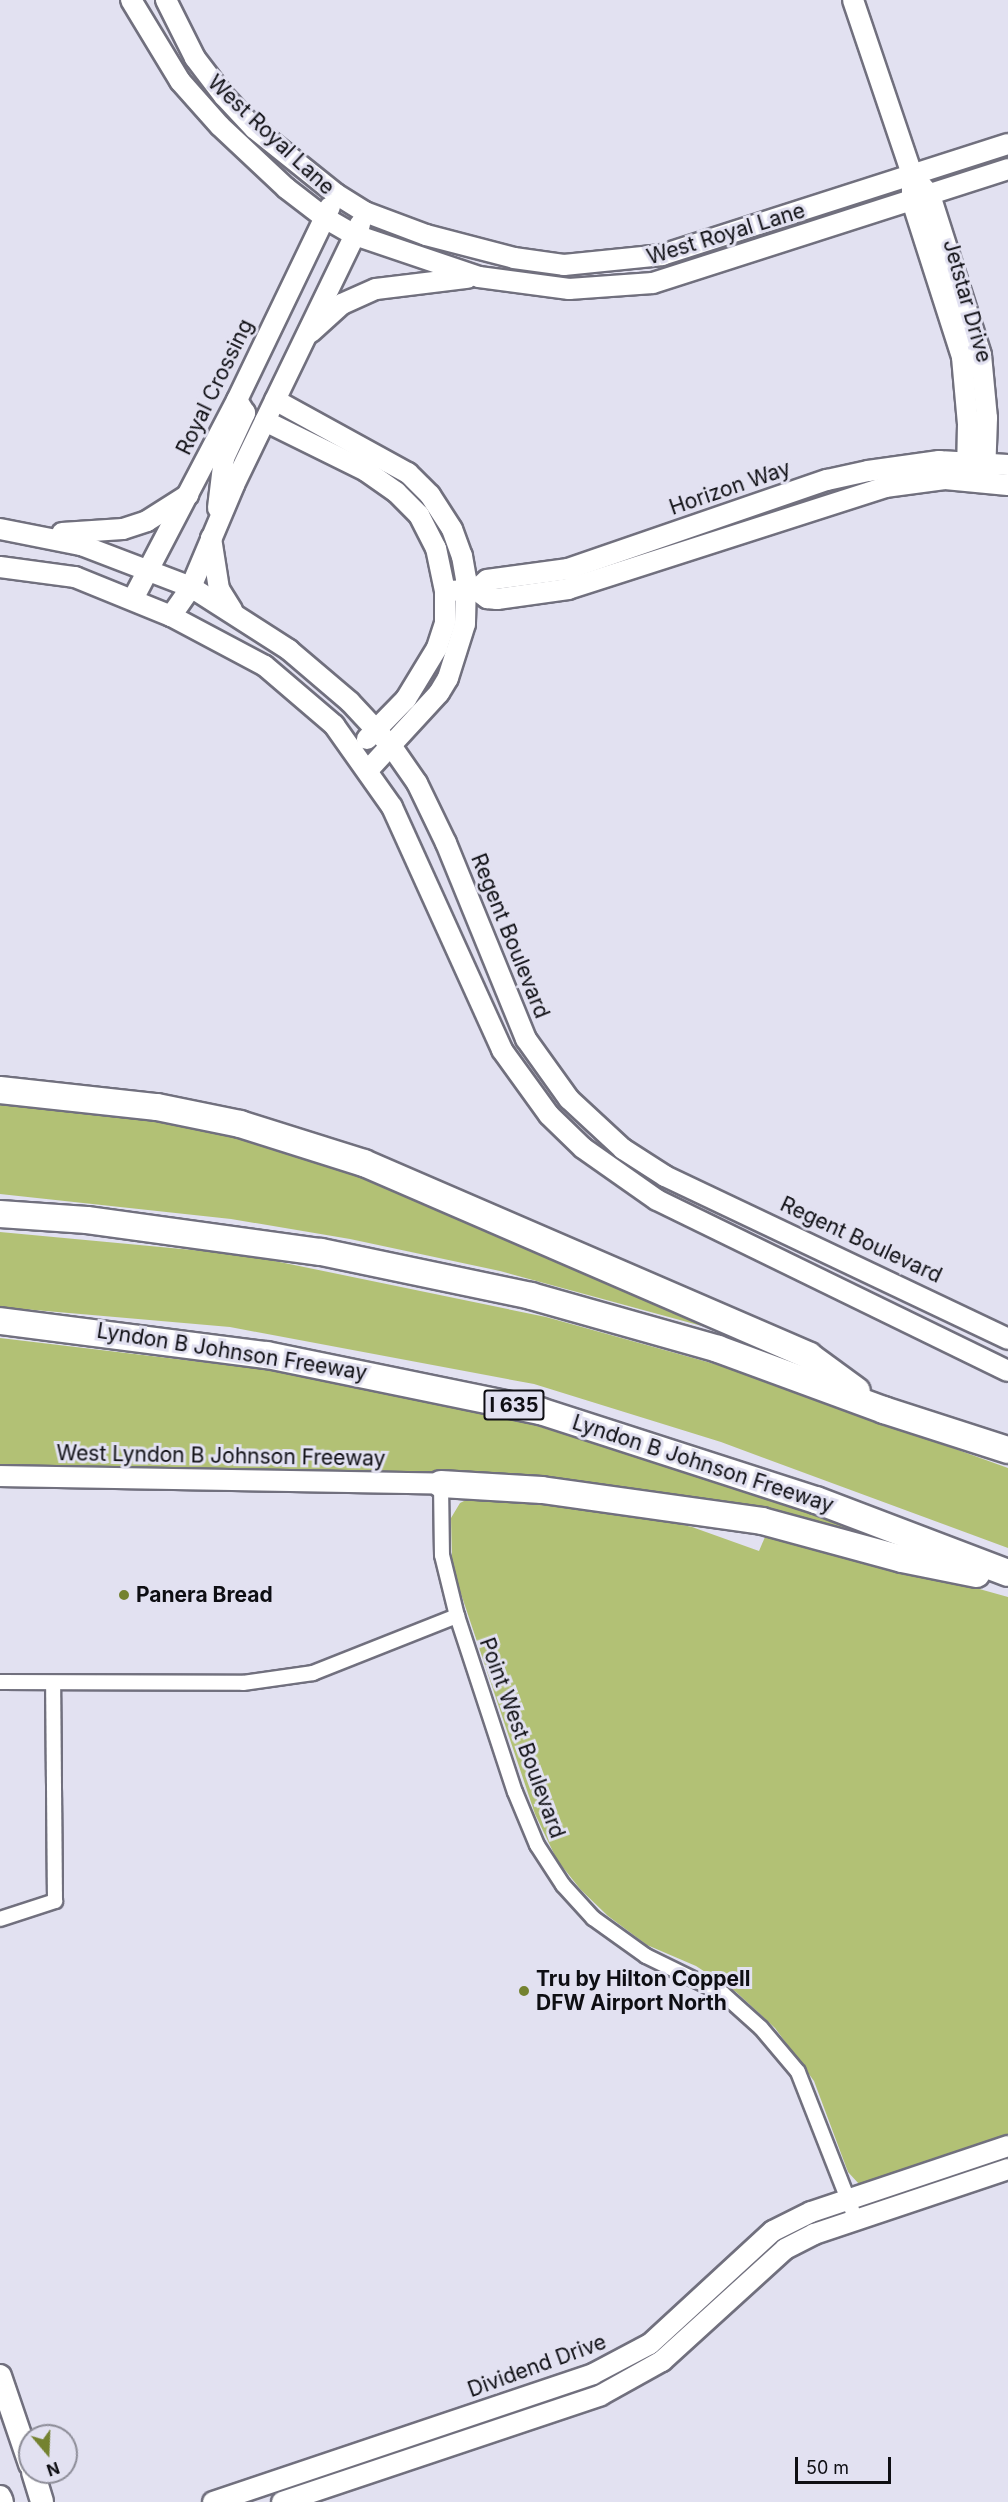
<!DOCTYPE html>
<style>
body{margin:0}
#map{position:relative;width:1008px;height:2502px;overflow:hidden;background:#e2e1f1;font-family:Inter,sans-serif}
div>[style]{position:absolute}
.green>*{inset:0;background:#b2c175}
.roads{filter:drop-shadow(2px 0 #71707e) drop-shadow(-2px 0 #71707e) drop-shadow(0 2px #71707e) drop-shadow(0 -2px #71707e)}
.street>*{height:14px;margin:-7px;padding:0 7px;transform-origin:7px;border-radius:7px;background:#fff}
.secondary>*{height:20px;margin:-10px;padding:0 10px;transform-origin:10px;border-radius:10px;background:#fff}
.primary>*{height:22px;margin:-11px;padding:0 11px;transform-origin:11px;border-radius:11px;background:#fff}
.highway>*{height:26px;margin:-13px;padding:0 13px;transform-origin:13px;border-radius:13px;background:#fff}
.dots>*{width:16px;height:16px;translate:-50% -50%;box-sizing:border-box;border:3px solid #e2e1f1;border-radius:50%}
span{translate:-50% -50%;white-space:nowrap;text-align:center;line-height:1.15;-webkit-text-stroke:6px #e2e1f1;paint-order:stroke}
.shield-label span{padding:2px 4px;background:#e2e1f1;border:2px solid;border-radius:4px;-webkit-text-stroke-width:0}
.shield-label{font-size:20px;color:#0e0e13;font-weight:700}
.street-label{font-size:21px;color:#0e0e13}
.poi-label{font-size:21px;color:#0e0e13;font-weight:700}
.left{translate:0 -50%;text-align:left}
.north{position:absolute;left:18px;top:2424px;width:60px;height:60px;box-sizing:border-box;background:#e2e1f1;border:2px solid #8d8d98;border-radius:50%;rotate:161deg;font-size:16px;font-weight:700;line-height:24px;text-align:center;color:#0e0e13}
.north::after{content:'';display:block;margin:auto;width:21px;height:27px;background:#748230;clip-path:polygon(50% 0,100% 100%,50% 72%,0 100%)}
.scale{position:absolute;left:795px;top:2457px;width:96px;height:27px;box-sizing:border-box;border:3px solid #0e0e13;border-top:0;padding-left:8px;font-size:18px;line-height:21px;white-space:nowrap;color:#0e0e13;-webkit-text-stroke:4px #e2e1f1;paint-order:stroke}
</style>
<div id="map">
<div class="green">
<div style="clip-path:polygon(0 1100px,112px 1109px,249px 1135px,346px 1166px,735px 1335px,500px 1271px,350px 1239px,231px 1219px,0 1194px)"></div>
<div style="clip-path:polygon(0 1232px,246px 1255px,546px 1317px,736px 1370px,1008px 1468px,1008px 1548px,721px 1442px,534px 1384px,230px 1327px,0 1307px)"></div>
<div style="clip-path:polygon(0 1338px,311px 1375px,523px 1422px,713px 1477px,887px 1541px,886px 1545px,757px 1512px,581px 1482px,464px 1475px,0 1466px)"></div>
<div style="clip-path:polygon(474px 1496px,626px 1512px,692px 1527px,759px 1551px,768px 1530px,1008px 1597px,1008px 2137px,867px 2185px,859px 2184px,848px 2172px,814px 2081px,775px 2028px,736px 1992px,696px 1966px,647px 1945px,608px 1916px,581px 1890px,557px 1860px,535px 1814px,459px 1588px,452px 1559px,451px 1518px,460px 1503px)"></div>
</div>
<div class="roads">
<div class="street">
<div style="left:441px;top:1484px;width:71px;rotate:89.2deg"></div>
<div style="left:442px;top:1555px;width:63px;rotate:76.2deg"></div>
<div style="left:457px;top:1616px;width:185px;rotate:71.8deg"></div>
<div style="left:515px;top:1792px;width:57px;rotate:67.5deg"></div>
<div style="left:537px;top:1845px;width:48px;rotate:57deg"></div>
<div style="left:563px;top:1885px;width:45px;rotate:47.7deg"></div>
<div style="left:593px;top:1918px;width:65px;rotate:35.6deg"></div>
<div style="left:646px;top:1956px;width:85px;rotate:26deg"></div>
<div style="left:722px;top:1993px;width:52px;rotate:41.9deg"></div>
<div style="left:761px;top:2028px;width:57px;rotate:49.9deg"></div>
<div style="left:798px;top:2072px;width:159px;rotate:68.6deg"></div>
<div style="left:0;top:1682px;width:243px;rotate:0.2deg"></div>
<div style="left:243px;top:1683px;width:71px;rotate:-8.1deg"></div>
<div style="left:313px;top:1673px;width:155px;rotate:-21.6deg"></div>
<div style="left:0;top:1919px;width:58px;rotate:-18.1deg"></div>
<div style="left:55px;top:1901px;width:218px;rotate:-90.5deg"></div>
</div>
<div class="secondary">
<div style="left:131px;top:0;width:95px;rotate:58.8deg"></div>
<div style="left:180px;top:81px;width:60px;rotate:48.4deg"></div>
<div style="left:220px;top:126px;width:91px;rotate:43.2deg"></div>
<div style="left:286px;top:188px;width:49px;rotate:37.6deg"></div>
<div style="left:325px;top:218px;width:34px;rotate:30deg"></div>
<div style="left:355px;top:235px;width:131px;rotate:18.7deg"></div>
<div style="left:479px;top:277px;width:91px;rotate:7.6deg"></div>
<div style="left:569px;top:289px;width:84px;rotate:-4.1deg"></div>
<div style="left:653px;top:283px;width:373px;rotate:-17.8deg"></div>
<div style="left:166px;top:0;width:65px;rotate:63.4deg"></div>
<div style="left:195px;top:58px;width:48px;rotate:52.7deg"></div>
<div style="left:224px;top:96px;width:45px;rotate:46.8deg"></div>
<div style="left:255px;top:129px;width:104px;rotate:38.7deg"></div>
<div style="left:336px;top:194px;width:34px;rotate:32deg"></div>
<div style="left:365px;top:212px;width:65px;rotate:20.7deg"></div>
<div style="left:426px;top:235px;width:91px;rotate:14.6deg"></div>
<div style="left:514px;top:258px;width:50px;rotate:8deg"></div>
<div style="left:564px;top:265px;width:99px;rotate:-5.8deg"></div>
<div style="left:662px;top:255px;width:363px;rotate:-17.8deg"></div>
<div style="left:853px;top:0;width:184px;rotate:71.3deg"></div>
<div style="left:912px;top:174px;width:27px;rotate:90deg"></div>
<div style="left:912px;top:201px;width:164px;rotate:72.2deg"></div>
<div style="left:962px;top:357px;width:67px;rotate:84.9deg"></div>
<div style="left:968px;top:424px;width:51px;rotate:91.1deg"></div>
<div style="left:921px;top:185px;width:13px;rotate:48deg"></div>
<div style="left:930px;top:195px;width:168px;rotate:72.3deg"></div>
<div style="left:981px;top:355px;width:63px;rotate:84.6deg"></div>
<div style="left:987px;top:418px;width:56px;rotate:92deg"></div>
<div style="left:311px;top:332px;width:42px;rotate:-42.1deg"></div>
<div style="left:342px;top:304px;width:37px;rotate:-24deg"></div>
<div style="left:376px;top:289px;width:92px;rotate:-6.9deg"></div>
<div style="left:275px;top:400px;width:152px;rotate:28.8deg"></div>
<div style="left:408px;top:473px;width:31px;rotate:45deg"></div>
<div style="left:430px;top:495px;width:40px;rotate:57.1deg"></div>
<div style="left:452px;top:529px;width:29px;rotate:70deg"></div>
<div style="left:462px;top:556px;width:23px;rotate:80deg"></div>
<div style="left:466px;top:579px;width:45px;rotate:91.3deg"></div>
<div style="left:465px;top:624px;width:57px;rotate:107.5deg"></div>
<div style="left:448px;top:678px;width:17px;rotate:121deg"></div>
<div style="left:439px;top:693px;width:103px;rotate:132.6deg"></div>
<div style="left:265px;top:421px;width:113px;rotate:26.3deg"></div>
<div style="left:366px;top:471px;width:37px;rotate:35deg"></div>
<div style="left:396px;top:492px;width:33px;rotate:45deg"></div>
<div style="left:419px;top:515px;width:37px;rotate:63deg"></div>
<div style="left:436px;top:548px;width:44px;rotate:78.2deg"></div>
<div style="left:445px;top:591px;width:32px;rotate:90deg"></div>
<div style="left:445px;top:623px;width:26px;rotate:108deg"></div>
<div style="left:437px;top:648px;width:60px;rotate:121.3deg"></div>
<div style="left:406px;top:699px;width:56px;rotate:134.3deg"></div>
<div style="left:218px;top:508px;width:50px;rotate:-83.2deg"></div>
<div style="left:224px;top:458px;width:50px;rotate:-65deg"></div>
<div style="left:245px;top:413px;width:15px;rotate:-122deg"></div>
<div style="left:0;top:529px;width:83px;rotate:11.2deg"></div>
<div style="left:81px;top:545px;width:118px;rotate:20.9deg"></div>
<div style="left:191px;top:587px;width:117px;rotate:32.7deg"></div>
<div style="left:289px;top:650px;width:80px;rotate:40.4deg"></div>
<div style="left:350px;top:702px;width:62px;rotate:47deg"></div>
<div style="left:392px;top:747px;width:44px;rotate:55.2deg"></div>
<div style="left:417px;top:783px;width:67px;rotate:64.2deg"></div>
<div style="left:446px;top:843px;width:212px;rotate:67.8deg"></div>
<div style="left:526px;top:1039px;width:74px;rotate:54.4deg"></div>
<div style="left:569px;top:1099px;width:74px;rotate:42.8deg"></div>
<div style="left:623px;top:1149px;width:50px;rotate:32.7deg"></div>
<div style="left:665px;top:1176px;width:380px;rotate:25.4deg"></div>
<div style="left:62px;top:533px;width:61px;rotate:-3.8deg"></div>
<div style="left:123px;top:529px;width:25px;rotate:-18deg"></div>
<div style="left:147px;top:521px;width:49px;rotate:-32.4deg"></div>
<div style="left:211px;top:538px;width:52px;rotate:81.1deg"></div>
<div style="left:219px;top:589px;width:25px;rotate:58deg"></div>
<div style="left:0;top:567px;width:76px;rotate:7.6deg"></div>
<div style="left:75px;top:577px;width:104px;rotate:22.1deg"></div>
<div style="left:171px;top:616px;width:106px;rotate:28deg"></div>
<div style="left:265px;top:666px;width:91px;rotate:40.5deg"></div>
<div style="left:334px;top:725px;width:100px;rotate:54.7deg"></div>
<div style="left:392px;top:807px;width:267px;rotate:65.6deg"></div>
<div style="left:502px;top:1050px;width:80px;rotate:54.1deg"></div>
<div style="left:549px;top:1115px;width:47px;rotate:44.1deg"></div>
<div style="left:583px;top:1148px;width:90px;rotate:35.1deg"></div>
<div style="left:657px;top:1200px;width:390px;rotate:26deg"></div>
<div style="left:476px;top:590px;width:14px;rotate:36deg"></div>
<div style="left:487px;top:598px;width:10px;rotate:6deg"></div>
<div style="left:497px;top:599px;width:72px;rotate:-8deg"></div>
<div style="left:568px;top:589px;width:333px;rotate:-17.8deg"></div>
<div style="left:885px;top:487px;width:61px;rotate:-7.6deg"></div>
<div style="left:945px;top:479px;width:63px;rotate:5.4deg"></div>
<div style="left:445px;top:591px;width:31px;rotate:-2deg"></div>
<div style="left:476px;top:590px;width:15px;rotate:-42deg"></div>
<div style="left:487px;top:580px;width:82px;rotate:-7.7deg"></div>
<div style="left:568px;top:569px;width:274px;rotate:-19deg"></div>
<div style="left:827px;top:480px;width:42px;rotate:-12.4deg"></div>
<div style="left:868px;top:471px;width:72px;rotate:-8deg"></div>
<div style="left:939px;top:461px;width:69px;rotate:3.3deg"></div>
<div style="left:133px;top:599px;width:225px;rotate:-62.4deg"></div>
<div style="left:237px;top:400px;width:214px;rotate:-64.3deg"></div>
<div style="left:171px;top:616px;width:35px;rotate:-55deg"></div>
<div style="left:191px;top:587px;width:111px;rotate:-67.1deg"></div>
<div style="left:234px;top:485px;width:290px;rotate:-64.2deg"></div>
<div style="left:0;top:1476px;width:441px;rotate:1deg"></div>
<div style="left:213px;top:2502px;width:401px;rotate:-18.6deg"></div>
<div style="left:593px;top:2374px;width:64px;rotate:-27.8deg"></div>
<div style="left:650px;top:2344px;width:167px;rotate:-42.6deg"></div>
<div style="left:773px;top:2231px;width:42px;rotate:-26.6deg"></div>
<div style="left:811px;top:2212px;width:208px;rotate:-18.5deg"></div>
<div style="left:282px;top:2502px;width:336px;rotate:-18.5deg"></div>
<div style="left:601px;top:2395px;width:70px;rotate:-29.1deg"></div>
<div style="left:662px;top:2361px;width:166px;rotate:-42.3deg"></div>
<div style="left:785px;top:2249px;width:33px;rotate:-27deg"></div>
<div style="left:814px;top:2234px;width:205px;rotate:-18.5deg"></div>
</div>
<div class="primary">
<div style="left:0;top:2376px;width:93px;rotate:71.2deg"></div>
<div style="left:33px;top:2472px;width:31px;rotate:73deg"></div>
<div style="left:0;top:2497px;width:5px;rotate:68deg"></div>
</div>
<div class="highway">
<div style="left:0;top:1090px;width:158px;rotate:6.2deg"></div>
<div style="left:157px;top:1107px;width:85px;rotate:11.6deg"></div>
<div style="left:240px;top:1124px;width:130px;rotate:17.5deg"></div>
<div style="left:364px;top:1163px;width:485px;rotate:23.4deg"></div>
<div style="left:809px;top:1356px;width:59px;rotate:36.1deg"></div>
<div style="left:0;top:1214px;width:87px;rotate:3.9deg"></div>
<div style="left:87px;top:1220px;width:236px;rotate:7.8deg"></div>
<div style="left:321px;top:1252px;width:215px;rotate:11.8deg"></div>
<div style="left:531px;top:1296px;width:194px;rotate:15.8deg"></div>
<div style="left:718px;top:1349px;width:177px;rotate:20.2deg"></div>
<div style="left:884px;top:1410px;width:130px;rotate:17.9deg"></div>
<div style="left:0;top:1321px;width:269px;rotate:7.3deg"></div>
<div style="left:267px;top:1355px;width:279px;rotate:11.6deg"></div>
<div style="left:540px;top:1411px;width:290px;rotate:17.9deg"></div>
<div style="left:816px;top:1500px;width:205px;rotate:20.8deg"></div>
<div style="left:441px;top:1484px;width:101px;rotate:3.4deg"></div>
<div style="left:542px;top:1490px;width:222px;rotate:8deg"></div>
<div style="left:762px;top:1521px;width:145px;rotate:15.2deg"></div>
<div style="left:902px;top:1559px;width:76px;rotate:11.3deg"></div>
</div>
</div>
<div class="dots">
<div style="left:124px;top:1595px;background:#748230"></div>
<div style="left:524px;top:1991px;background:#748230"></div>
</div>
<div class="shield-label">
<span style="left:514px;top:1405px">I 635</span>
</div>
<div class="street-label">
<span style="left:271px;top:135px;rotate:43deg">West Royal Lane</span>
<span style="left:726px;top:234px;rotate:-17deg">West Royal Lane</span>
<span style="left:967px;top:301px;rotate:74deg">Jetstar Drive</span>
<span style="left:215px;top:387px;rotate:-64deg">Royal Crossing</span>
<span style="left:730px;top:488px;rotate:-19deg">Horizon Way</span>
<span style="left:510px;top:936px;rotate:68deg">Regent Boulevard</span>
<span style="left:861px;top:1240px;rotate:25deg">Regent Boulevard</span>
<span style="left:232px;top:1352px;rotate:9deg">Lyndon B Johnson Freeway</span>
<span style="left:221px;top:1456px;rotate:1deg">West Lyndon B Johnson Freeway</span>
<span style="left:703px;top:1464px;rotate:18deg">Lyndon B Johnson Freeway</span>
<span style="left:522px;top:1738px;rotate:70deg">Point West Boulevard</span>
<span style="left:537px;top:2366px;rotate:-20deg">Dividend Drive</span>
</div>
<div class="poi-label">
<span class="left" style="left:136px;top:1595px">Panera Bread</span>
<span class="left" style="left:536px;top:1991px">Tru by Hilton Coppell<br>DFW Airport North</span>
</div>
<div class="north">N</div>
<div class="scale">50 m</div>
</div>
